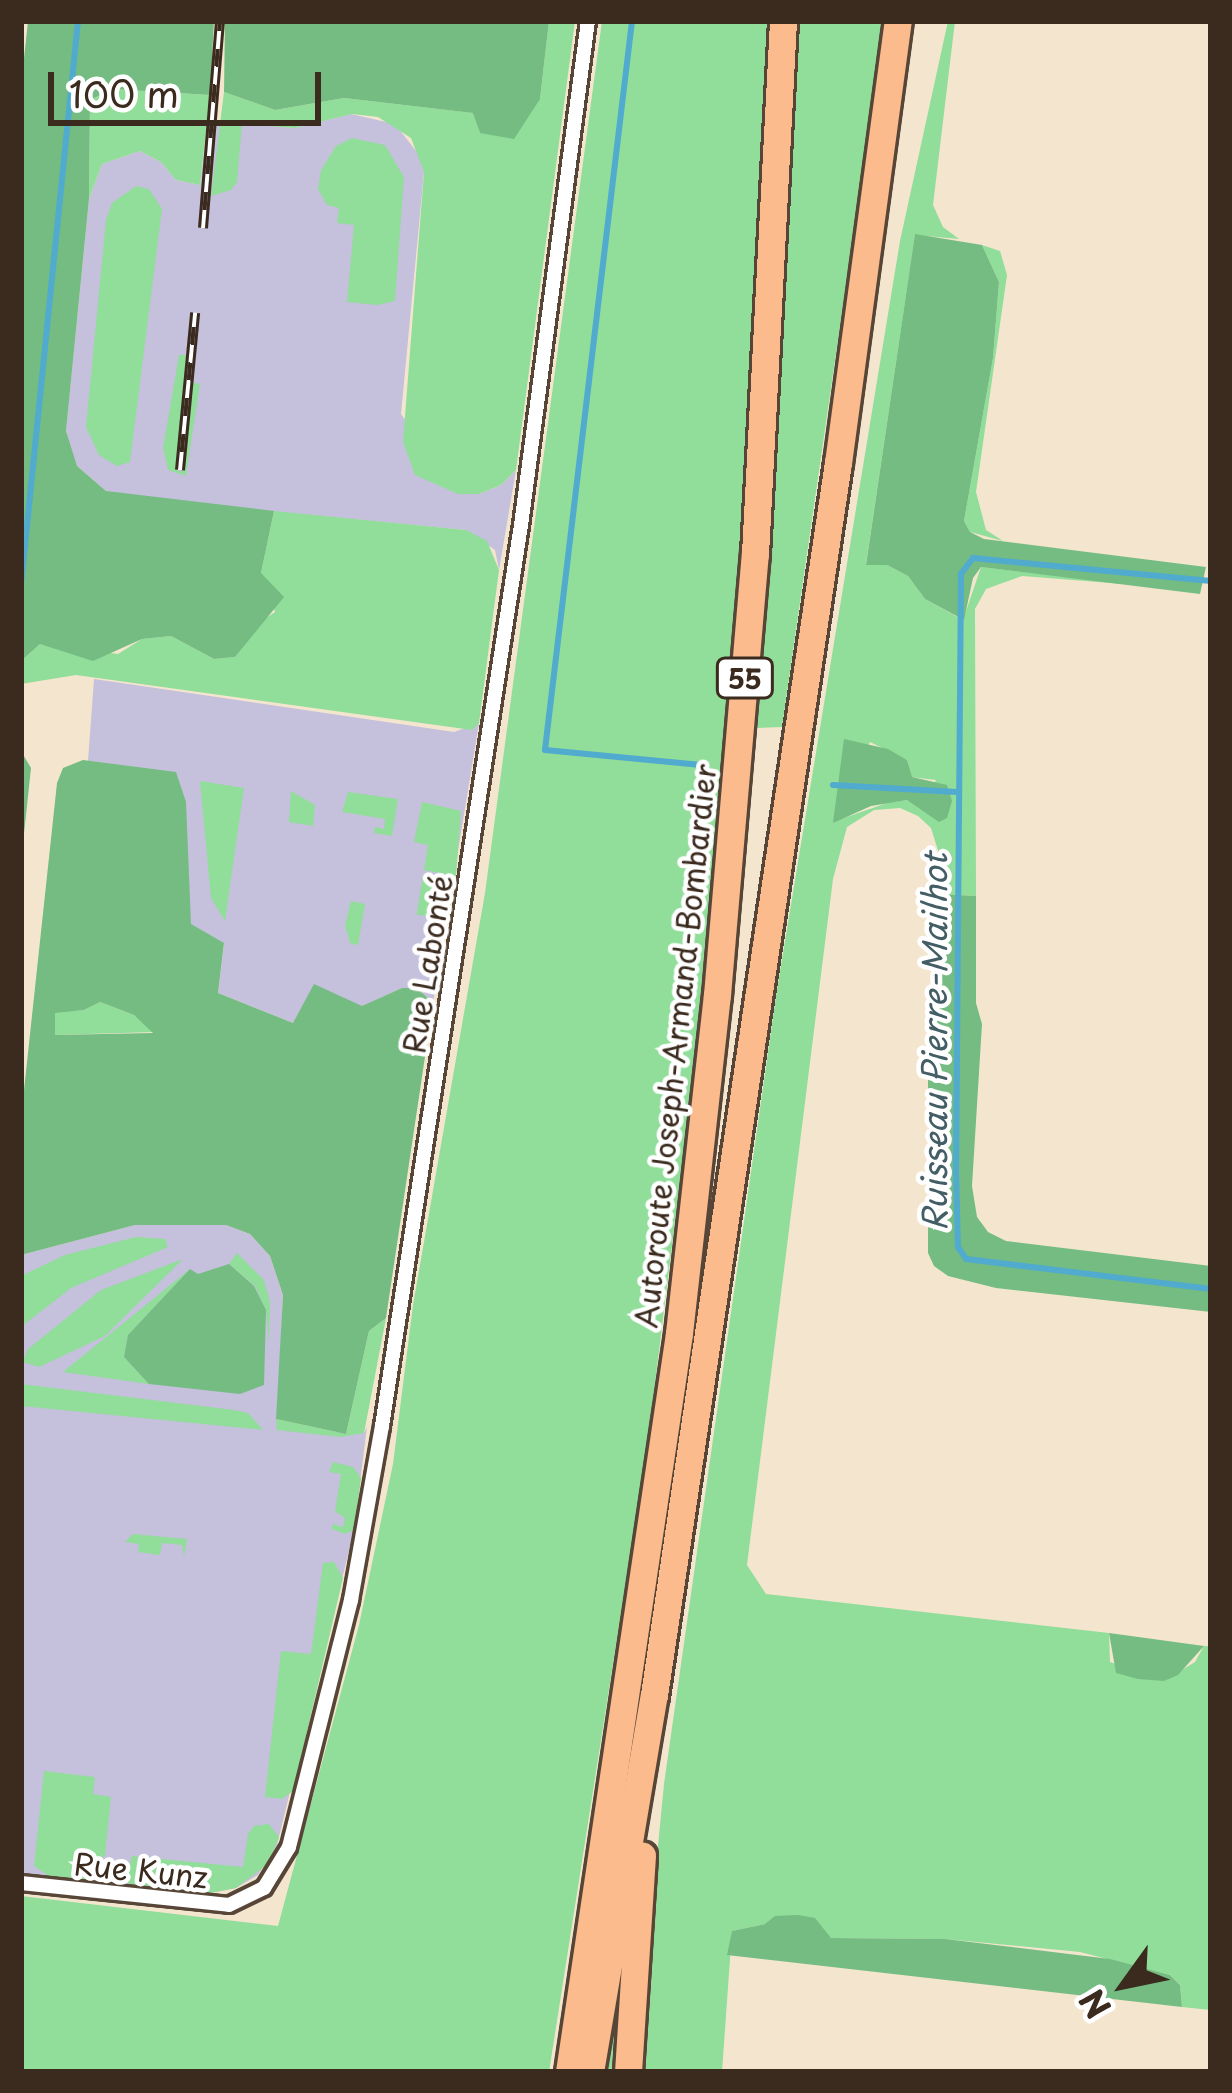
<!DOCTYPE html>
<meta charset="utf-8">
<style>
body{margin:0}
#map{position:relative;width:1232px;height:2093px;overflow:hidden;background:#f4e6ce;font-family:"Playpen Sans",sans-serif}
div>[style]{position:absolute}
.industrial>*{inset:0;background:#c5c0db}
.green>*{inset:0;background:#91dd9a;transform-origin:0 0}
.forest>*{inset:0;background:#74bc82}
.stream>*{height:6px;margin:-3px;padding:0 3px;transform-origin:3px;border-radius:3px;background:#50abce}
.roads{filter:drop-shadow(3px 0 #574638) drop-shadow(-3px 0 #574638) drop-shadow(0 3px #574638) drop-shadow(0 -3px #574638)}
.minor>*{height:14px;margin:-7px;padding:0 7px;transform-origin:7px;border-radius:7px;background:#fff}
.motorway>*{height:27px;margin:-13.5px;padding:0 13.5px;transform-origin:13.5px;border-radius:13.5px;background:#fbbb8c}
.rail>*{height:10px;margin-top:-5px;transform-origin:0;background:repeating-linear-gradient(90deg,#fff 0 18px,#3b2a1e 0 36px);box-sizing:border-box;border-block:3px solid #3b2a1e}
span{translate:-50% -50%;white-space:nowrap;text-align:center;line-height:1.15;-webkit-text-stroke:9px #fff;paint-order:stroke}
.shield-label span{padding:3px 9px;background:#fff;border:3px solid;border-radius:9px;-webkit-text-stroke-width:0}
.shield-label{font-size:27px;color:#3b2a1e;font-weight:700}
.street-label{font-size:30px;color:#3b2a1e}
.water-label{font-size:33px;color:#435e64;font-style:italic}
.frame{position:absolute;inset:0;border:24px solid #3b2a1e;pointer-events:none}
.north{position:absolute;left:1064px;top:1925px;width:120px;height:120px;-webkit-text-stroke:9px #fff;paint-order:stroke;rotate:237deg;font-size:33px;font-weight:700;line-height:48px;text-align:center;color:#3b2a1e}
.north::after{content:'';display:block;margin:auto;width:42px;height:54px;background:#3b2a1e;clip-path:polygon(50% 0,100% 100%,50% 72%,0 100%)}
.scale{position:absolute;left:48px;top:72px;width:273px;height:54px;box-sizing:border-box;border:6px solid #3b2a1e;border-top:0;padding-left:15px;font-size:36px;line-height:42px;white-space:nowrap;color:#3b2a1e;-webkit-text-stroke:9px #fff;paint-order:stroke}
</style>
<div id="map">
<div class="industrial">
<div style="clip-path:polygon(351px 114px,395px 124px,420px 156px,424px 172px,401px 414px,458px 494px,479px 494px,501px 485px,516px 470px,499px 570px,495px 550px,466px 530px,131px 498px,106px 491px,77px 466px,70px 451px,66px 430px,89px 199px,102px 164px,140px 151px,161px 162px,176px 180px,200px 185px,208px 120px,295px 128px)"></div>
<div style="clip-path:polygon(94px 679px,454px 732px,479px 723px,433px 1003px,417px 988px,402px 988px,363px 1006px,293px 1023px,218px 993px,224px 944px,191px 925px,176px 773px,88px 761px)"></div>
<div style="clip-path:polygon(135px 1225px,226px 1225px,250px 1234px,270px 1256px,283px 1295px,277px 1430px,364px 1433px,367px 1427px,354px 1530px,277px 1845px,258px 1875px,236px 1888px,210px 1893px,21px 1873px,21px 1255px)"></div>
</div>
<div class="green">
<div style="clip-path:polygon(549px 21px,575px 21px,516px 470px,501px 485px,479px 494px,458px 494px,415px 475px,403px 442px,424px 172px,411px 138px,378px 117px,352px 114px,295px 128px,242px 124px,237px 182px,231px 190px,211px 196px,224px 92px,275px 110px,344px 98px,474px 113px,480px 133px,540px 99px)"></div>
<div style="clip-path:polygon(602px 21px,768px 21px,736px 635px,692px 1083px,648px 1440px,549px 2072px,21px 2072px,21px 1896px,278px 1926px,359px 1625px,393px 1464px,413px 1305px,485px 893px)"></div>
<div style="clip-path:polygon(797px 21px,884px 21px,782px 727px,756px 728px,781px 375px)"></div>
<div style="clip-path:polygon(evenodd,948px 21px,955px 21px,933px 205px,943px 227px,959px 239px,915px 235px,866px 564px,887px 565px,908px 576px,925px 599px,963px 620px,981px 567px,1136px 585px,1022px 576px,986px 589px,975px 609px,976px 896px,940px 894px,940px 857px,931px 828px,918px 816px,900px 808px,874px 810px,847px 827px,833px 879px,747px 1565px,766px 1594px,1109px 1633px,1110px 1662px,1164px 1681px,1195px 1662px,1204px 1646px,1211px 1646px,1211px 2010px,1182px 2007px,1180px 1985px,1170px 1975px,1080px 1952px,945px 1939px,831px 1938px,765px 1924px,732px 1931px,722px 2072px,644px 2072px,649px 1938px,664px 1784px,776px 996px,900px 241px,948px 21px,870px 742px,907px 760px,911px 777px,936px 780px,921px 809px,908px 800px,890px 802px,835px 821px,870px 742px)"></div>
<div style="clip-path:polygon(111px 89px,210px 95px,200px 185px,176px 180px,161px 162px,140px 151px,102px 164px,89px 199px,90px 100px)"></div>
<div style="clip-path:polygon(352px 138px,385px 145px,404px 177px,395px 301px,377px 305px,347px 302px,354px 225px,337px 223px,339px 208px,327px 205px,318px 189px,321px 170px,336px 146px)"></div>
<div style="clip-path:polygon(136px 186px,149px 189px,162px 209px,130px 462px,117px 466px,99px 455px,86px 427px,106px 220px,112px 203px)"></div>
<div style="clip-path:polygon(982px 245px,1000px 251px,1007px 275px,976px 492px,986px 530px,1003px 541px,970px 532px,964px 521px,993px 358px,999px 282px)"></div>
<div style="clip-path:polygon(179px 355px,188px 355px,177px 471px,183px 471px,191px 382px,200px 384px,186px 476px,168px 470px,163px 448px)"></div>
<div style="clip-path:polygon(274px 511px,466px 530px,487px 541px,499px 570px,479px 723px,472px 730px,76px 675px,21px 684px,21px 661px,40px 644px,118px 654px,142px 639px,171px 636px,214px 659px,235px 657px,260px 622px,275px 612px,261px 573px)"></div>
<div style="clip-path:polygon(200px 781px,244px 788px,225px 921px,211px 898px)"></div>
<div style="clip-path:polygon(291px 791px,315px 805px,313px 826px,289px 822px)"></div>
<div style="clip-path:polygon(348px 792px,398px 799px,392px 836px,374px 833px,375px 827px,384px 829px,385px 819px,342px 812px)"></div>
<div style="clip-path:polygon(422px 802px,461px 811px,456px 876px,424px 870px,428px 845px,414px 842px)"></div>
<div style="left:423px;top:875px;width:32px;height:40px;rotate:9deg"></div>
<div style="clip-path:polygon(351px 901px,365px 904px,358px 945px,350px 943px,345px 925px)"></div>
<div style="clip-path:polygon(100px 1002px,134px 1015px,154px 1032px,55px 1035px,55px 1012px,84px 1010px)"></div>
<div style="clip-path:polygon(136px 1237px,165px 1239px,168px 1247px,71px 1288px,21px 1327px,21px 1276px,65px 1255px)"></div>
<div style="clip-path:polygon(237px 1253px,264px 1280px,270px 1302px,269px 1343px,266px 1310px,255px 1286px,229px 1264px)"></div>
<div style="clip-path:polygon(183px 1259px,105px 1336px,39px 1367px,23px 1362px,28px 1349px,101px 1290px)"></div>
<div style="clip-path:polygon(190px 1269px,128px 1335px,124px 1357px,149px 1384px,63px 1372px)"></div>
<div style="clip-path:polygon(386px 1318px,364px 1433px,341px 1437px,277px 1430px,276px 1419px,346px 1434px,369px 1331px)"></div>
<div style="clip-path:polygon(21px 1384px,234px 1410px,248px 1413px,263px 1430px,21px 1406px)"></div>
<div style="clip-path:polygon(333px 1462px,353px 1467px,361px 1478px,354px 1530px,345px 1534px,332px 1529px,332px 1524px,343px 1527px,345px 1518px,335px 1511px,341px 1474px,329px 1472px)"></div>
<div style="clip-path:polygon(133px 1534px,187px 1539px,184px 1557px,182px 1545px,162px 1543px,160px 1555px,138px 1552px,139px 1544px,125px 1542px)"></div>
<div style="clip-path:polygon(334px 1562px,343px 1578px,293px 1791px,282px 1799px,265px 1797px,281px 1651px,311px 1654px,323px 1563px)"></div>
<div style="clip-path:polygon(44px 1771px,95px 1777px,93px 1794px,111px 1797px,105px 1855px,87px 1880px,49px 1876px,34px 1866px)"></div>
<div style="clip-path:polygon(269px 1824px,279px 1837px,268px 1864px,236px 1888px,210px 1893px,129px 1884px,126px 1879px,132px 1856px,243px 1867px,248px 1834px,254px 1826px)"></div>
<div style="clip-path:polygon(627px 1934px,616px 2072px,604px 2072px,624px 1935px)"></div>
</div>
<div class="forest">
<div style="clip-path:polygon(28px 21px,214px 21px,210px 95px,112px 89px,90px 100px,89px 199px,66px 431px,77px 466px,106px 491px,274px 511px,261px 573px,284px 597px,235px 657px,214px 659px,171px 636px,142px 639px,93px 661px,40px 644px,21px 661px,21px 86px)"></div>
<div style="clip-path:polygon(225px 21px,549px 21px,540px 99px,514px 139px,480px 133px,473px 113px,344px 98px,275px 110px,224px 92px)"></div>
<div style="clip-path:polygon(915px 234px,982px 245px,999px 282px,993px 358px,964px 521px,970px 532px,984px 539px,1206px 567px,1200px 594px,981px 567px,973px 578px,964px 620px,925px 599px,908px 576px,887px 565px,866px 565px)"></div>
<div style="clip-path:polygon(844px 739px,888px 749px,907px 760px,912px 777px,947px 785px,952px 801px,947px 818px,939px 822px,907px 800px,871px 806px,833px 823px)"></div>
<div style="clip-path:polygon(21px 751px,31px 768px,21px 862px)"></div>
<div style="clip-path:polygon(evenodd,83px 760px,176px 772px,186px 802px,191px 924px,224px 943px,218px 993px,293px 1023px,314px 984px,362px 1006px,402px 988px,417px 988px,433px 1003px,386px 1318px,369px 1331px,346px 1434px,276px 1419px,283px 1295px,270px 1256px,250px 1234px,226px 1225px,135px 1225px,21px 1255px,21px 1118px,57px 783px,63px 768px,83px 760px,100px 1002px,134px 1015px,153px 1033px,55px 1035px,55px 1013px,84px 1010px,100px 1002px)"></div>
<div style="clip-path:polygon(940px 894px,976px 896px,976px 1003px,982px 1024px,972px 1186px,977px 1217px,988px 1232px,1006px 1241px,1211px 1266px,1211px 1312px,996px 1288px,948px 1276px,934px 1266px,928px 1253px,928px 1034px)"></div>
<div style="clip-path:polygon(229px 1264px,254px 1286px,266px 1310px,264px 1385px,240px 1394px,149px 1384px,124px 1357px,128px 1335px,190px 1269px,198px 1274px)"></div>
<div style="clip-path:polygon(1109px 1633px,1204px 1646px,1178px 1675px,1164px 1681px,1138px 1679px,1116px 1673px)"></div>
<div style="clip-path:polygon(798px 1915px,815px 1918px,831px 1938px,945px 1939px,1110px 1959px,1170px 1975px,1180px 1985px,1182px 2007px,727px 1955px,732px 1931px,765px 1924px,775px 1916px)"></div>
</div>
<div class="stream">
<div style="left:632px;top:21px;width:734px;rotate:96.81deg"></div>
<div style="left:545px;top:750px;width:157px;rotate:5.5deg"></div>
<div style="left:1211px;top:581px;width:239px;rotate:-174.5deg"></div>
<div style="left:973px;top:558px;width:20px;rotate:127deg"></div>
<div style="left:961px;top:574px;width:598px;rotate:90.48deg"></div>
<div style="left:956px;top:1172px;width:75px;rotate:88.5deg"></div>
<div style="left:958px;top:1247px;width:14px;rotate:56deg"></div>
<div style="left:966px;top:1259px;width:247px;rotate:7deg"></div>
<div style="left:21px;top:585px;width:567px;rotate:-84.23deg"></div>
<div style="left:833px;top:785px;width:124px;rotate:3.2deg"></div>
</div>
<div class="roads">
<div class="minor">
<div style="left:21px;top:1883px;width:209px;rotate:6deg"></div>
<div style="left:229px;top:1905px;width:39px;rotate:-26deg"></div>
<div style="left:264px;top:1888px;width:48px;rotate:-58.6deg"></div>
<div style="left:289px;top:1847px;width:255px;rotate:-75.9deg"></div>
<div style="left:351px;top:1600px;width:177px;rotate:-79.9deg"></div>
<div style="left:382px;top:1426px;width:912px;rotate:-81.23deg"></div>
<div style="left:521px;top:525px;width:508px;rotate:-82.43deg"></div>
</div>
<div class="motorway">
<div style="left:569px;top:2072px;width:747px;rotate:-81.53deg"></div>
<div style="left:679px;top:1333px;width:340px;rotate:-83.6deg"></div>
<div style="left:717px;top:995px;width:443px;rotate:-85.1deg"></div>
<div style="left:755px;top:554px;width:534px;rotate:-86.99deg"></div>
<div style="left:590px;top:2072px;width:382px;rotate:-80.4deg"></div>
<div style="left:654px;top:1695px;width:1246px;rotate:-81.51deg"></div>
<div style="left:838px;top:463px;width:446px;rotate:-82.3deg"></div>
<div style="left:628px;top:2072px;width:217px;rotate:-86.3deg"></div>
</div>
</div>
<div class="rail">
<div style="left:203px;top:228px;width:208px;rotate:-85.3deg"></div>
<div style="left:180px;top:470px;width:158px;rotate:-84.5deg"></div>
</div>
<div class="shield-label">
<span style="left:745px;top:678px">55</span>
</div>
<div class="street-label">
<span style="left:427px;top:964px;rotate:-81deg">Rue Labonté</span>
<span style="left:675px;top:1046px;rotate:-84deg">Autoroute Joseph-Armand-Bombardier</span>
<span style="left:141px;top:1870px;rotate:6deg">Rue Kunz</span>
</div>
<div class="water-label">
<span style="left:934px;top:1042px;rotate:-90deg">Ruisseau Pierre-Mailhot</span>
</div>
<div class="frame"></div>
<div class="north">N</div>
<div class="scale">100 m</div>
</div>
